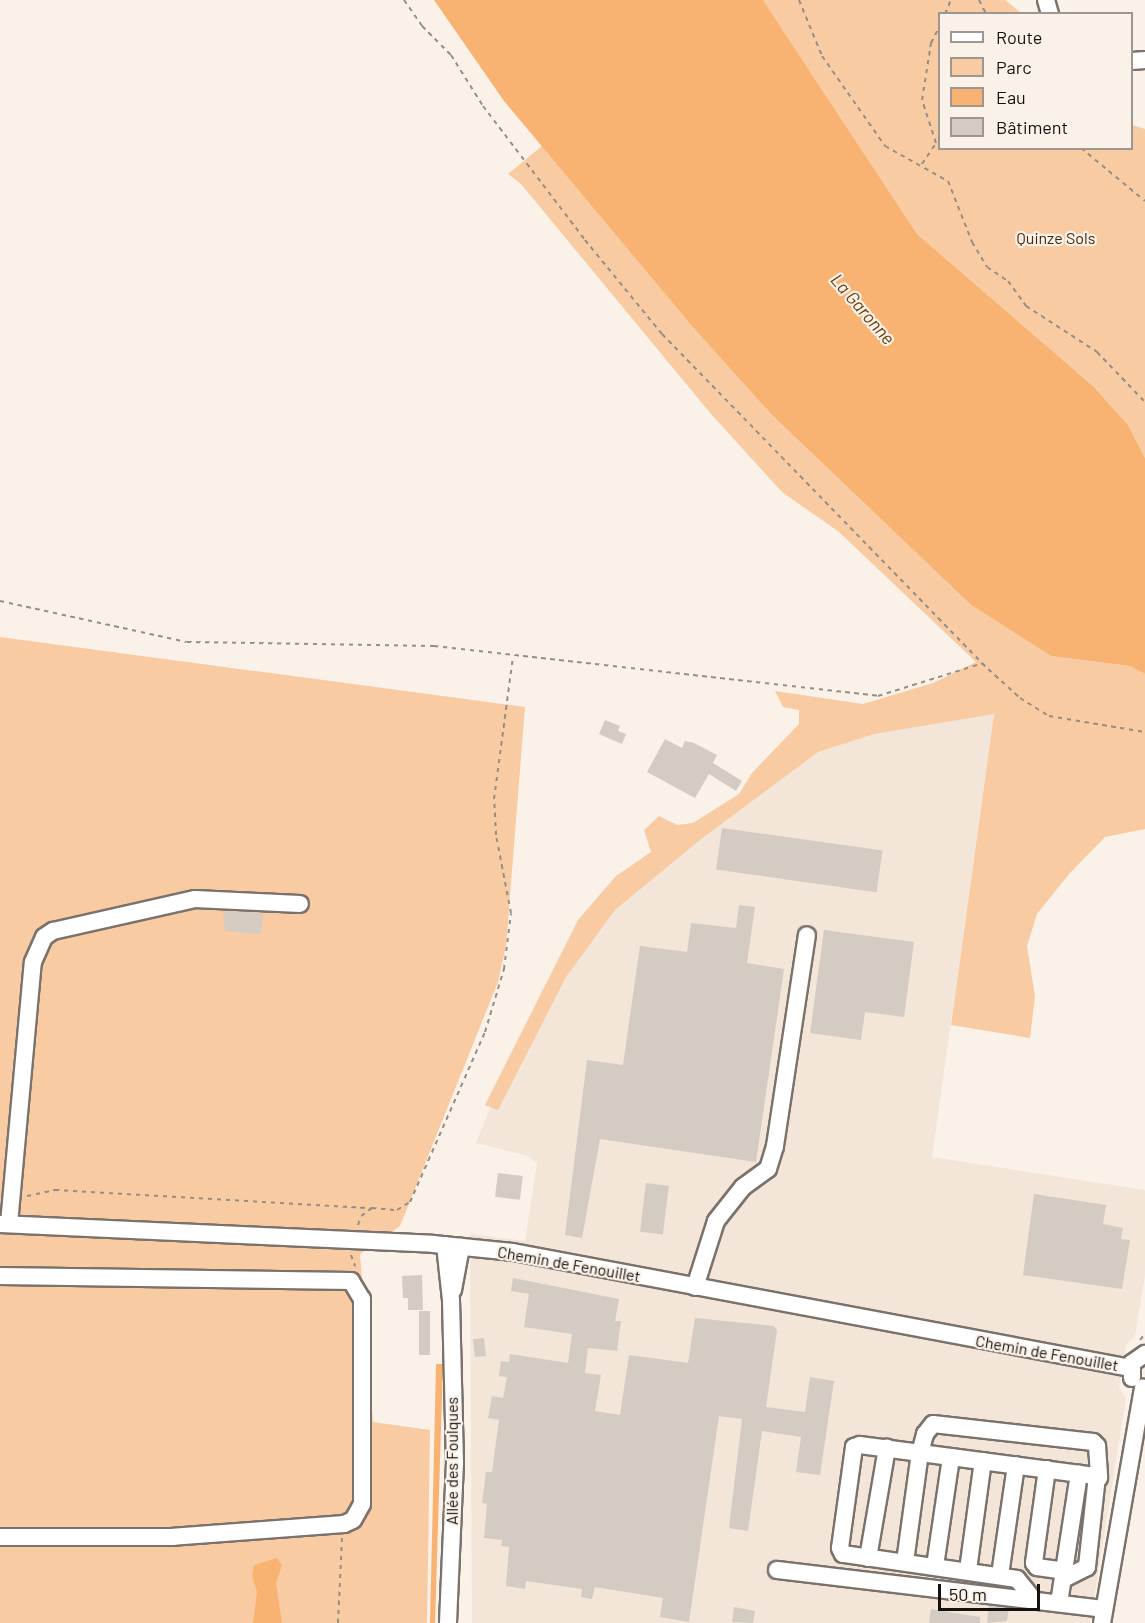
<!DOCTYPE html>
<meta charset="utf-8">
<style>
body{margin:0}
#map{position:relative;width:1145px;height:1623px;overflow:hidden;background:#faf1e9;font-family:Barlow,sans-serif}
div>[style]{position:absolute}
.built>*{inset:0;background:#f3e5d7}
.green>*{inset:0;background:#f8cba2}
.water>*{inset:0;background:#f8b372}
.building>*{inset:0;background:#d4cbc3;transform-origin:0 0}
.path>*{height:2px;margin-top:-1px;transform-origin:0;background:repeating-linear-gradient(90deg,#958e88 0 4.5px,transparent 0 9px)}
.roads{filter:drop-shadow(2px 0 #7a726b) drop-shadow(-2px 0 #7a726b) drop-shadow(0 2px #7a726b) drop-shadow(0 -2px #7a726b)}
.minor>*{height:16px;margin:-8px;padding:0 8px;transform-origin:8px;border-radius:8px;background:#fff}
span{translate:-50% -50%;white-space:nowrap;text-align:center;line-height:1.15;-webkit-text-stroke:4.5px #faf1e9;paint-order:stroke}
.park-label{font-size:16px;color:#43280b}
.street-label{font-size:16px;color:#14110e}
.water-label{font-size:18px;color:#693d09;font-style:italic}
.legend{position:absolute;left:938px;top:12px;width:195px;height:138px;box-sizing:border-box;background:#faf1e9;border:2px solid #9e9791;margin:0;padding:8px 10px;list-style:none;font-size:18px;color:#14110e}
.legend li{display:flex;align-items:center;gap:12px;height:30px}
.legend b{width:30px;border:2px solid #9e9791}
.scale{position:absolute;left:938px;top:1584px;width:102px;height:27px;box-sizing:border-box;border:3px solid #14110e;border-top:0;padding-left:8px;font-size:18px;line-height:21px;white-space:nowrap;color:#14110e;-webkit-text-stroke:4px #faf1e9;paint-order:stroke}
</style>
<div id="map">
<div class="built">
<div style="clip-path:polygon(998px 685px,932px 1157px,1145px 1190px,1145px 1275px,1135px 1336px,1126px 1345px,1119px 1388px,1126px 1398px,1090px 1623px,472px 1623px,470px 1234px,525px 1241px,537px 1163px,528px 1156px,476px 1143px,504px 1073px,597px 903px,856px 712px)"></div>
</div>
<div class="green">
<div style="clip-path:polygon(763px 0,1005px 0,1021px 13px,940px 14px,940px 148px,1132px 148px,1132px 125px,1145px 129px,1145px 458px,1128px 425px,1094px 387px,917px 234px)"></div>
<div style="clip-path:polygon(542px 146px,773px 416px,971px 605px,1051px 656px,1130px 666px,1145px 674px,1145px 829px,1105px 837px,1069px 874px,1037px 914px,1027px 946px,1035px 996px,1030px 1038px,951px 1025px,994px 714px,874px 734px,818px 752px,701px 839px,615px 910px,566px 977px,498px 1110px,485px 1105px,578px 920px,616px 876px,651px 852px,644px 830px,659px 816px,677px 825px,693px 823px,739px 794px,752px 773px,799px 724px,799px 710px,783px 707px,775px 691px,863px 704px,933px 683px,976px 662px,839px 532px,782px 492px,711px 414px,521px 184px,508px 174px)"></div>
<div style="clip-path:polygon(0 637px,525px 707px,506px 946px,498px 982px,400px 1226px,360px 1254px,373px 1422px,430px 1430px,427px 1623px,0 1623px)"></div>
</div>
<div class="water">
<div style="clip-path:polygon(434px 0,763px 0,917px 234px,1094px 387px,1128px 425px,1145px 458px,1145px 674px,1130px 666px,1051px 656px,971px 605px,773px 416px,693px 327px,504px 101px)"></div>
<div style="clip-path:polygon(436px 1364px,443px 1364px,441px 1428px,435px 1623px,430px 1623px)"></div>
<div style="clip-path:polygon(277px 1558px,282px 1565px,276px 1583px,282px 1623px,253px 1623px,257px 1592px,252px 1576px,254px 1565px)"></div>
</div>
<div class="building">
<div style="clip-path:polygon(605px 720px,620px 726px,618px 731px,626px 734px,622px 744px,599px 734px)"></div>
<div style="clip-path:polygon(665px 739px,682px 748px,685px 741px,694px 743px,717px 755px,713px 763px,742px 781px,736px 791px,709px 774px,695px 798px,647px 772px)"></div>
<div style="left:722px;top:828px;width:162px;height:42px;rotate:8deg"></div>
<div style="clip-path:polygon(739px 905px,755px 907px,747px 963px,784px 969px,756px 1162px,600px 1139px,582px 1238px,565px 1235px,587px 1060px,623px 1065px,640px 946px,687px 952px,691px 923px,736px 928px)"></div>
<div style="clip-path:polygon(223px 911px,263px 913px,261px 934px,225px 931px)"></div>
<div style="clip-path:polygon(824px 930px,914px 942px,904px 1017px,865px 1012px,861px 1040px,810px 1033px)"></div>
<div style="left:498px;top:1173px;width:25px;height:24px;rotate:7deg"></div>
<div style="left:646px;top:1183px;width:23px;height:49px;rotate:7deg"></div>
<div style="clip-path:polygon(1034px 1194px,1106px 1205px,1103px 1224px,1123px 1228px,1121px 1239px,1130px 1240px,1122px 1289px,1023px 1275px)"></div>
<div style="clip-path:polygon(422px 1275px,423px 1310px,408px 1310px,408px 1298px,403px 1298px,402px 1276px)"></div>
<div style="clip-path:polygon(513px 1278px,619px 1299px,615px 1321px,621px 1321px,617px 1351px,588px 1348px,585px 1373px,601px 1375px,595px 1411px,620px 1415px,629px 1355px,688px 1363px,695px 1318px,774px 1326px,777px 1330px,766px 1407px,805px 1412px,810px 1377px,834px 1381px,820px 1475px,796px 1472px,801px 1437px,762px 1431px,748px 1531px,729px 1528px,742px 1419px,719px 1416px,689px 1622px,660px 1617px,663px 1598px,595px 1587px,592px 1599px,581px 1597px,582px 1589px,526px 1581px,525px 1589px,506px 1586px,509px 1547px,501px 1546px,502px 1540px,484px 1538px,487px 1504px,482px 1503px,486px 1472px,492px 1472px,499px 1420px,488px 1418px,492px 1396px,503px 1398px,507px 1377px,499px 1376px,501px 1361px,509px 1362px,510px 1354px,568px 1363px,572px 1334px,524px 1327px,529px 1294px,511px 1291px)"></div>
<div style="left:419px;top:1311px;width:11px;height:44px"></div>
<div style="left:484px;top:1338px;width:18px;height:11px;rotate:84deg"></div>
<div style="clip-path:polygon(989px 1606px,1009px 1608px,1007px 1621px,987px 1623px)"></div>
<div style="clip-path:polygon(734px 1607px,755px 1611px,753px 1623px,732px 1622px)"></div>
<div style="clip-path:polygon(931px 1609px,980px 1617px,980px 1623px,929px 1623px)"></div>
</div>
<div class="path">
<div style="left:404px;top:0;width:32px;rotate:55deg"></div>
<div style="left:422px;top:26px;width:41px;rotate:45deg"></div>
<div style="left:451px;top:55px;width:60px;rotate:57.9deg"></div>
<div style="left:483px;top:106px;width:168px;rotate:52.7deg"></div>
<div style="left:585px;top:240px;width:122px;rotate:50.7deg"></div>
<div style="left:662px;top:334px;width:467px;rotate:45.8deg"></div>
<div style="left:988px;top:669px;width:43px;rotate:42.2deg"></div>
<div style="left:1020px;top:698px;width:34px;rotate:32deg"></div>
<div style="left:1049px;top:716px;width:97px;rotate:9.5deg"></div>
<div style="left:799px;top:0;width:61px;rotate:67.7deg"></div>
<div style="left:822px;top:56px;width:110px;rotate:55deg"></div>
<div style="left:885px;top:146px;width:72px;rotate:29.1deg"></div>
<div style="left:948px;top:181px;width:66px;rotate:68.5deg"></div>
<div style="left:972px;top:242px;width:29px;rotate:59deg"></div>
<div style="left:987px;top:267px;width:25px;rotate:34deg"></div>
<div style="left:1008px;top:281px;width:31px;rotate:54deg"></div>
<div style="left:1026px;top:306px;width:85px;rotate:32.9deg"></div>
<div style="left:1097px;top:352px;width:69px;rotate:46.2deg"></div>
<div style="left:979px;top:0;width:16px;rotate:63deg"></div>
<div style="left:945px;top:14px;width:15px;rotate:-67deg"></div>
<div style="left:1081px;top:148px;width:83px;rotate:39.6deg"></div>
<div style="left:922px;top:164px;width:25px;rotate:-56deg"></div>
<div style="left:936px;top:143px;width:45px;rotate:-108deg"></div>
<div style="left:922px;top:100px;width:58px;rotate:-81deg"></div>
<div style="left:931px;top:43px;width:20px;rotate:-63deg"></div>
<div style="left:0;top:601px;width:191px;rotate:12.4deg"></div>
<div style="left:187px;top:642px;width:247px;rotate:0.9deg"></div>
<div style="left:434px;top:646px;width:447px;rotate:6.4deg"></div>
<div style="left:878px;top:696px;width:110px;rotate:-17.4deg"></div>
<div style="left:27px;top:1196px;width:29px;rotate:-12deg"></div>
<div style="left:55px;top:1190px;width:317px;rotate:3.3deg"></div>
<div style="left:358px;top:1225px;width:9px;rotate:-72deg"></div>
<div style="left:361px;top:1216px;width:14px;rotate:-36deg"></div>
<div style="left:372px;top:1208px;width:25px;rotate:5deg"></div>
<div style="left:397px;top:1210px;width:15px;rotate:-32deg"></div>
<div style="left:410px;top:1202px;width:186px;rotate:-66.2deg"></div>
<div style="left:485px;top:1032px;width:66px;rotate:-73.2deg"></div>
<div style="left:504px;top:969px;width:56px;rotate:-82.9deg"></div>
<div style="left:511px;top:913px;width:79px;rotate:-100.9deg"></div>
<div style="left:496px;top:835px;width:36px;rotate:-93deg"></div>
<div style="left:494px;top:799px;width:143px;rotate:-82.4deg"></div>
<div style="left:351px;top:1255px;width:12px;rotate:70deg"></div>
<div style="left:1140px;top:1340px;width:8px;rotate:-50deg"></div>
<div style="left:338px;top:1623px;width:85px;rotate:-87.3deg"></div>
</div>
<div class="roads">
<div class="minor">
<div style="left:1046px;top:0;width:15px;rotate:74deg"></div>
<div style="left:1132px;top:61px;width:13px;rotate:-4deg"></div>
<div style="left:0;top:1224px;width:433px;rotate:2.6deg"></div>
<div style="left:433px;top:1244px;width:80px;rotate:5.7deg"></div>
<div style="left:513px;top:1252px;width:629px;rotate:10.63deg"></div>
<div style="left:9px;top:1224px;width:263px;rotate:-84.8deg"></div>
<div style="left:33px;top:962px;width:27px;rotate:-66deg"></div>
<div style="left:44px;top:937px;width:11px;rotate:-34deg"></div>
<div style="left:53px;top:931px;width:146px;rotate:-12.7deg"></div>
<div style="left:195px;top:899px;width:105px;rotate:2.7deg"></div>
<div style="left:445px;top:1245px;width:55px;rotate:83.8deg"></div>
<div style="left:451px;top:1300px;width:162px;rotate:88.6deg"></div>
<div style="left:455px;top:1462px;width:161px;rotate:92.5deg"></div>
<div style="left:0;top:1276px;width:351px;rotate:0.8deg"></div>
<div style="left:351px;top:1281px;width:21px;rotate:59deg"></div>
<div style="left:362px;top:1299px;width:205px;rotate:90deg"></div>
<div style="left:362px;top:1504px;width:18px;rotate:119deg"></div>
<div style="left:353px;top:1520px;width:10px;rotate:156deg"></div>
<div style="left:344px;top:1524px;width:171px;rotate:175.7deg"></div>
<div style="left:173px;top:1537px;width:173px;rotate:180deg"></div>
<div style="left:695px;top:1287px;width:69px;rotate:-72.3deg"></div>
<div style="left:716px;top:1221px;width:43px;rotate:-51.5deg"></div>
<div style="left:743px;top:1187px;width:31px;rotate:-36deg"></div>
<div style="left:768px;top:1169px;width:24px;rotate:-73deg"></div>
<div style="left:775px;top:1146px;width:213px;rotate:-81.4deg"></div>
<div style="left:453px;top:1290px;width:44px;rotate:-79.5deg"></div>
<div style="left:1132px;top:1378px;width:15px;rotate:-90deg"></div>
<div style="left:1132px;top:1363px;width:16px;rotate:-35deg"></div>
<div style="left:1047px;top:1469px;width:95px;rotate:97.9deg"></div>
<div style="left:1034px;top:1563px;width:5px;rotate:53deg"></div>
<div style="left:1037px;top:1567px;width:27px;rotate:8deg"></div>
<div style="left:868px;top:1558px;width:112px;rotate:-80.2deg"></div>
<div style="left:905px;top:1562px;width:110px;rotate:-82.2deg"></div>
<div style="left:920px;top:1453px;width:20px;rotate:-75deg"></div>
<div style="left:925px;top:1434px;width:13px;rotate:-51deg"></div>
<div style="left:933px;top:1424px;width:161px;rotate:6.4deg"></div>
<div style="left:1093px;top:1442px;width:6px;rotate:45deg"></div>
<div style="left:1097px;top:1446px;width:32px;rotate:86deg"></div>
<div style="left:935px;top:1566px;width:110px;rotate:-81.6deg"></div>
<div style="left:777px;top:1570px;width:329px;rotate:6.8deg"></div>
<div style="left:968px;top:1570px;width:110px;rotate:-82.2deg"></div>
<div style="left:1000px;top:1575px;width:111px;rotate:-81.7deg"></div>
<div style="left:1034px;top:1600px;width:27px;rotate:-129deg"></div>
<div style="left:1017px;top:1579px;width:176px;rotate:-171.8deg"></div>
<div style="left:843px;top:1554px;width:7px;rotate:-117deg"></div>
<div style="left:840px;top:1548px;width:102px;rotate:-82.1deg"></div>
<div style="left:854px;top:1447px;width:6px;rotate:-18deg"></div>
<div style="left:860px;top:1445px;width:239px;rotate:7.5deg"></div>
<div style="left:1097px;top:1476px;width:92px;rotate:96.3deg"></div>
<div style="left:1087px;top:1567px;width:27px;rotate:153deg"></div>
<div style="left:1059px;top:1603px;width:131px;rotate:-81.2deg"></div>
<div style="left:1102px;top:1623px;width:239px;rotate:-80.1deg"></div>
</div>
</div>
<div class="park-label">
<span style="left:1056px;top:238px">Quinze Sols</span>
</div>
<div class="street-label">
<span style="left:569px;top:1264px;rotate:10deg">Chemin de Fenouillet</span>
<span style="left:1047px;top:1353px;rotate:10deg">Chemin de Fenouillet</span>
<span style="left:452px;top:1461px;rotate:-90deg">Allée des Foulques</span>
</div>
<div class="water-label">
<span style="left:863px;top:309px;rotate:49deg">La Garonne</span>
</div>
<ul class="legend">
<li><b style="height:8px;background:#fff"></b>Route</li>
<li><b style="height:16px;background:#f8cba2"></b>Parc</li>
<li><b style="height:16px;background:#f8b372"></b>Eau</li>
<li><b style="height:16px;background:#d4cbc3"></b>Bâtiment</li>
</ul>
<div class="scale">50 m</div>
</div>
